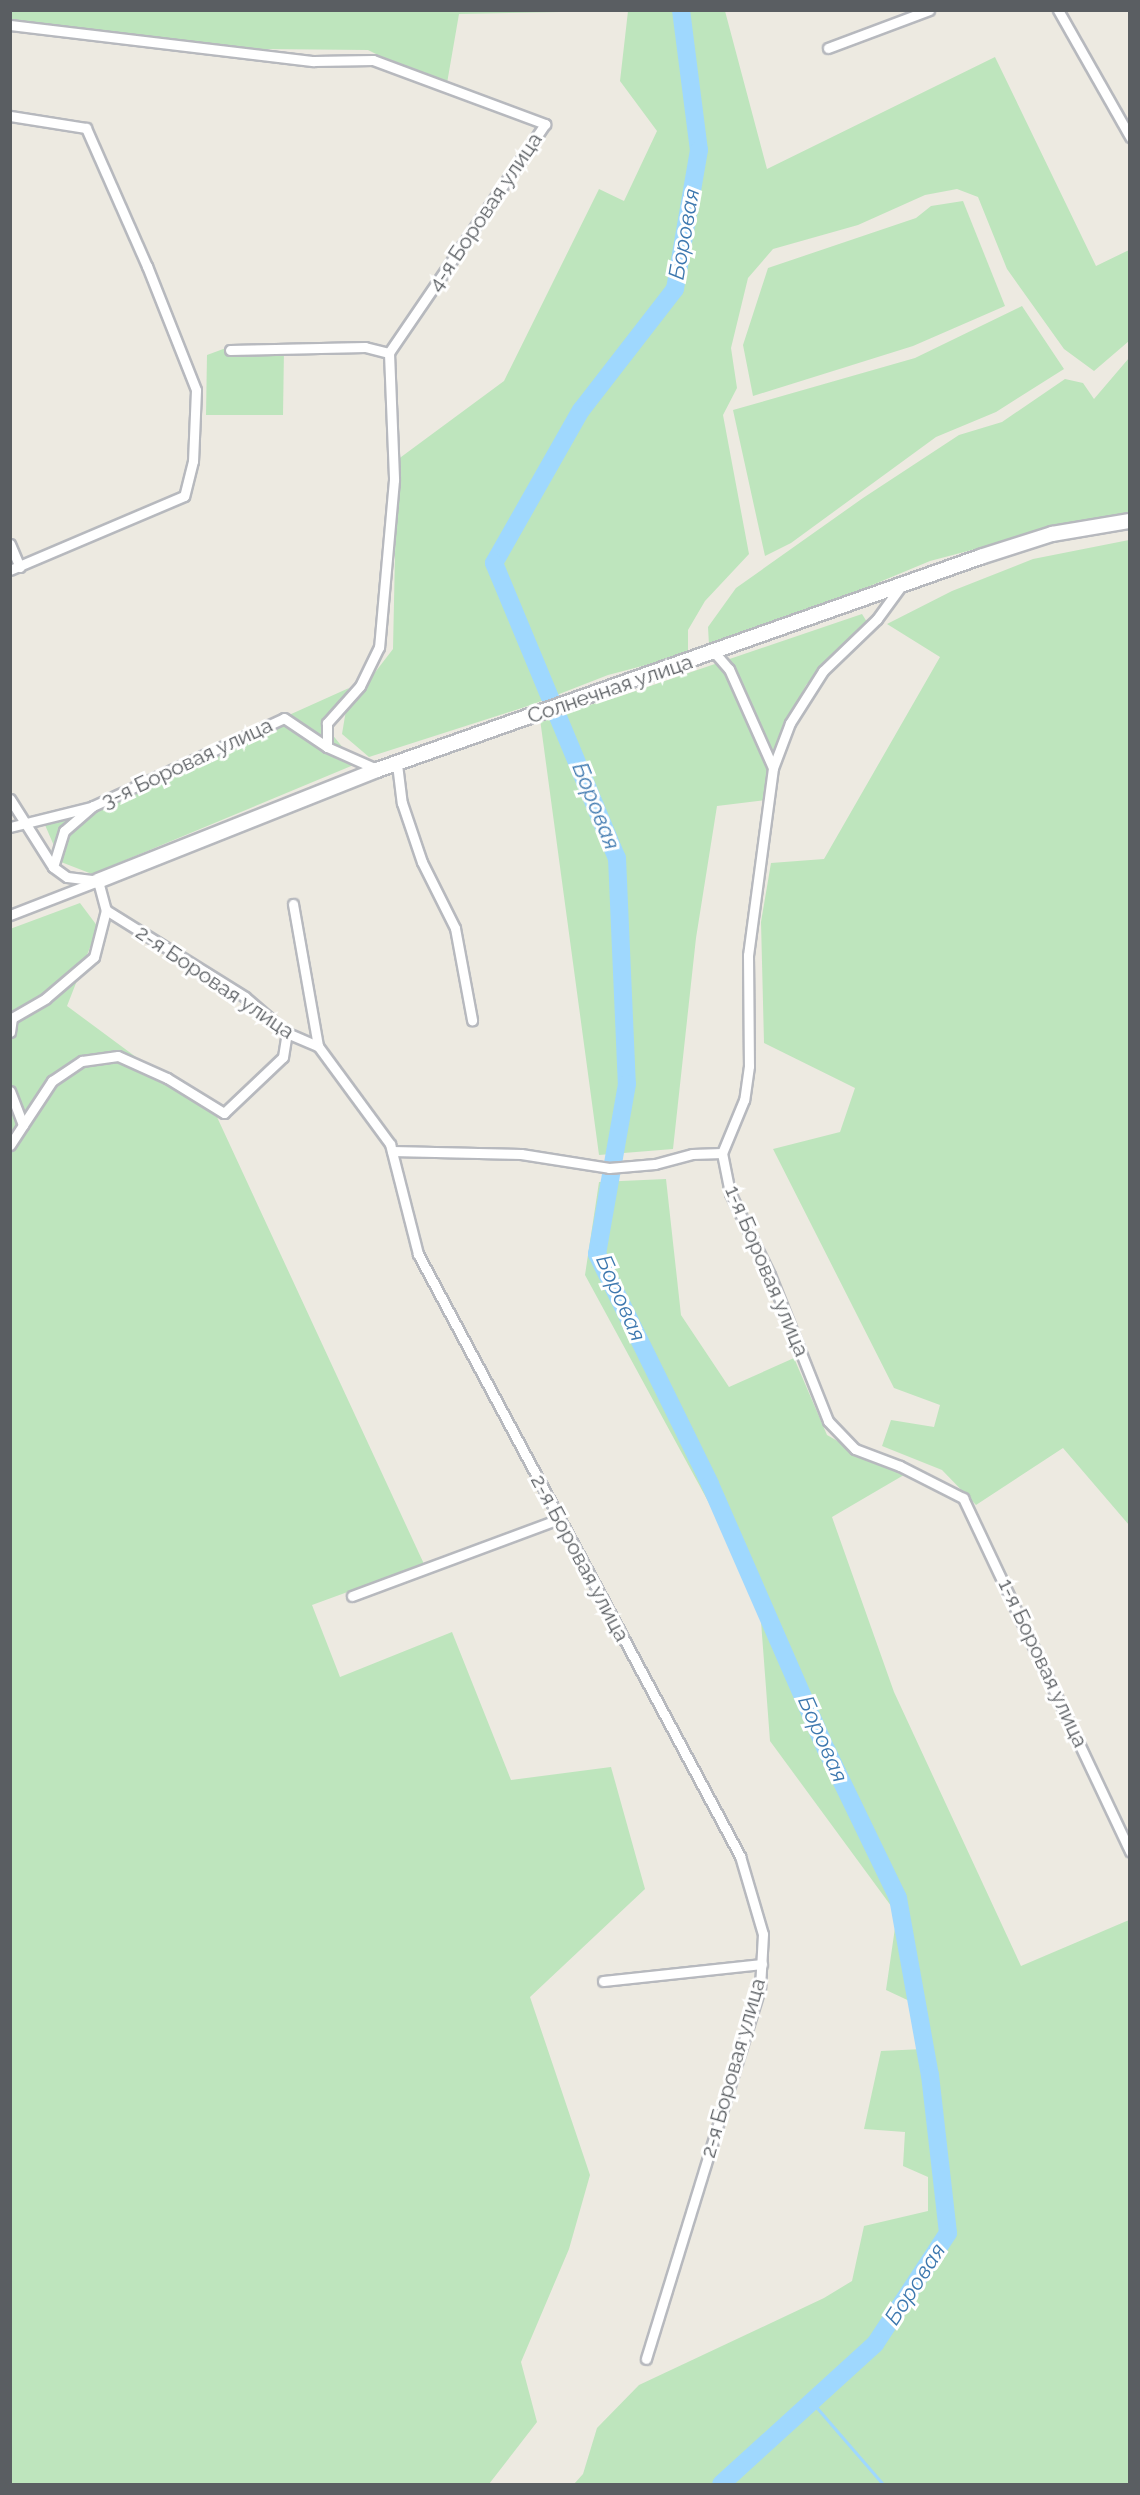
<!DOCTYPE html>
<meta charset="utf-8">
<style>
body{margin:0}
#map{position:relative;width:1140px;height:2495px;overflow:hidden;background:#edeae1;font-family:Raleway,sans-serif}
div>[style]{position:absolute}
.green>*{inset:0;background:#bee5bd}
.stream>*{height:3px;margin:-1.5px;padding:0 1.5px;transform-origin:1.5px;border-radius:1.5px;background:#9fd8fe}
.river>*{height:18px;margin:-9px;padding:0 9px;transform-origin:9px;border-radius:9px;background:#9fd8fe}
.roads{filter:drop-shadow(2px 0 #b7b9be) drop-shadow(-2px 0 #b7b9be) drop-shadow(0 2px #b7b9be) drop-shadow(0 -2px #b7b9be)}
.street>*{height:9px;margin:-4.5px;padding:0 4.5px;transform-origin:4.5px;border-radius:4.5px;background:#fff}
.secondary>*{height:14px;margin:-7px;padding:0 7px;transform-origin:7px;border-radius:7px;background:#fff}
span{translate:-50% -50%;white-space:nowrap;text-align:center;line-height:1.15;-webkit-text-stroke:6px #fff;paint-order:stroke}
.street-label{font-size:21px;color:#5a5e62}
.water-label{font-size:22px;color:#3d78af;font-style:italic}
.frame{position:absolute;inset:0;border:12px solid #5a5e62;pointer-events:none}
</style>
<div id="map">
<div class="green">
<div style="clip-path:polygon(11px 10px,615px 11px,459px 14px,446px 89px,368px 50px,262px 49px,11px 21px)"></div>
<div style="clip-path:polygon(628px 11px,725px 11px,767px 169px,995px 57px,1096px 266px,1129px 250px,1129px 341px,1094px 371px,1064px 349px,1007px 269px,978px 197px,957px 189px,925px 195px,858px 225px,773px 249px,748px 278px,731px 348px,737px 388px,723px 415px,749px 554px,705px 601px,688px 630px,688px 654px,608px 675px,531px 705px,369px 757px,342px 734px,346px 710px,393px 649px,397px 460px,504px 381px,599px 189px,624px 201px,657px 131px,620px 81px)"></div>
<div style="clip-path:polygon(963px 201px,1005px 306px,913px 346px,753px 396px,743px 345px,768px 268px,916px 218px,931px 206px)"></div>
<div style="clip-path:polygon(1022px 306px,1064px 369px,996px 412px,936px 437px,791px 543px,765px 556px,733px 410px,915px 358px)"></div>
<div style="clip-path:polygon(226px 348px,284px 349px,283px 415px,206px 415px,207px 355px)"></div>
<div style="clip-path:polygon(1129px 358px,1129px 516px,1059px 527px,930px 561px,834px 601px,709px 645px,708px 627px,736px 588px,863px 498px,959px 435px,1002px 422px,1065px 379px,1083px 383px,1094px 399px)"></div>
<div style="clip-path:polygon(1129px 540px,1130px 540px,1129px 1525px,1063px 1448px,976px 1505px,942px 1470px,882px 1446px,891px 1420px,934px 1427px,940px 1405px,894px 1388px,773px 1149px,840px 1132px,855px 1088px,764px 1043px,761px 922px,771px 863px,824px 859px,940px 657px,887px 624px,952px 591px,1033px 559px)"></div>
<div style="clip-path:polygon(862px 614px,867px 622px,806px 685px,774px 750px,765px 800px,717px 806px,696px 938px,673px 1149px,599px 1155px,540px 719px,618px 697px)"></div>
<div style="clip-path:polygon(349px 688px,327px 728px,356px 764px,92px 874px,61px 862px,45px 825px)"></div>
<div style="clip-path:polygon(80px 903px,98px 927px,67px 1006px,217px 1117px,424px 1564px,312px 1605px,340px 1677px,452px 1632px,511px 1780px,611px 1767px,645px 1889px,530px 1997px,590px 2175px,569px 2249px,521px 2362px,537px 2422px,489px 2484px,11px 2484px,10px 929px)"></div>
<div style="clip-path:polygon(666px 1179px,681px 1315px,729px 1387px,794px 1358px,827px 1435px,876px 1463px,909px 1472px,832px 1517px,894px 1692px,1021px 1966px,1129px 1920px,1129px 2484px,574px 2484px,583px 2474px,597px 2428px,639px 2385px,824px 2298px,852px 2281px,864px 2226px,928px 2211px,928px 2177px,903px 2166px,905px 2132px,864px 2129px,881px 2051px,923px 2049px,918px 2005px,886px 1990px,897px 1914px,770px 1741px,759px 1595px,585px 1275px,599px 1182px)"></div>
</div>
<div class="stream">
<div style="left:811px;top:2401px;width:110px;rotate:49.1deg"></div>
</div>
<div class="river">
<div style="left:681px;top:10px;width:141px;rotate:82.7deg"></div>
<div style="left:699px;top:150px;width:141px;rotate:99.8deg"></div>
<div style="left:675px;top:289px;width:153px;rotate:127.8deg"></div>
<div style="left:581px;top:410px;width:176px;rotate:119.6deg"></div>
<div style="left:494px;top:563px;width:320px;rotate:67.4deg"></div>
<div style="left:617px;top:858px;width:226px;rotate:87.5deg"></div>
<div style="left:627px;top:1084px;width:173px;rotate:100deg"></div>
<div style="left:597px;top:1254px;width:256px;rotate:63.8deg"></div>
<div style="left:710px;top:1484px;width:289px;rotate:66.4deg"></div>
<div style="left:826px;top:1749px;width:165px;rotate:64.2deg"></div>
<div style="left:898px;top:1898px;width:180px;rotate:79.8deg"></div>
<div style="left:930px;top:2075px;width:159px;rotate:83.5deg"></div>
<div style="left:948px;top:2233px;width:133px;rotate:123.3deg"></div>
<div style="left:875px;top:2344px;width:208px;rotate:137.7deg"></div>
</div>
<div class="roads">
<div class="street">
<div style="left:1058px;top:10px;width:146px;rotate:60.4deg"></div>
<div style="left:10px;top:25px;width:306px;rotate:6.8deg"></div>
<div style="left:314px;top:61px;width:59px;rotate:-1deg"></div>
<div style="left:373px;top:60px;width:184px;rotate:20.4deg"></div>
<div style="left:545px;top:124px;width:277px;rotate:124.3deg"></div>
<div style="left:389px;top:353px;width:127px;rotate:87.7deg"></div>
<div style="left:394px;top:480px;width:168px;rotate:95.1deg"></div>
<div style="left:379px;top:647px;width:43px;rotate:116deg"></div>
<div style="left:360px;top:686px;width:50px;rotate:131.7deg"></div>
<div style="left:327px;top:723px;width:24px;rotate:90deg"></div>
<div style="left:828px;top:48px;width:108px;rotate:-20.6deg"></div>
<div style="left:10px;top:116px;width:77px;rotate:9deg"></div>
<div style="left:86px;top:128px;width:151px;rotate:66.2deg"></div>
<div style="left:147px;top:266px;width:133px;rotate:68.4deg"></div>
<div style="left:196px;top:390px;width:71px;rotate:92.4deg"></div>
<div style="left:193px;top:461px;width:36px;rotate:104deg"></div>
<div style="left:184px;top:496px;width:189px;rotate:157deg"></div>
<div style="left:230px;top:350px;width:135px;rotate:-1.3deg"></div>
<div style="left:365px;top:347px;width:25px;rotate:14deg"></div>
<div style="left:10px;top:544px;width:25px;rotate:67deg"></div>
<div style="left:901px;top:586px;width:41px;rotate:126deg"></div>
<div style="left:877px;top:619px;width:75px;rotate:136.1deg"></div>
<div style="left:823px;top:671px;width:62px;rotate:122.4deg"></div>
<div style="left:790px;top:723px;width:48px;rotate:110.7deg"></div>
<div style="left:773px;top:768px;width:189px;rotate:97.6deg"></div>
<div style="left:748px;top:955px;width:111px;rotate:89.5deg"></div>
<div style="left:749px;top:1066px;width:34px;rotate:98deg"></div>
<div style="left:744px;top:1100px;width:57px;rotate:112.5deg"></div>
<div style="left:722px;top:1153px;width:41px;rotate:78.7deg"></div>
<div style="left:730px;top:1193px;width:91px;rotate:64deg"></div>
<div style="left:770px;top:1275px;width:157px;rotate:68.3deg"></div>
<div style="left:828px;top:1421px;width:39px;rotate:46deg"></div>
<div style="left:855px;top:1449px;width:48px;rotate:20.7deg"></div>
<div style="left:900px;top:1466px;width:71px;rotate:26.9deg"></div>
<div style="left:963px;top:1498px;width:391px;rotate:64.7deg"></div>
<div style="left:714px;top:652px;width:23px;rotate:49deg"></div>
<div style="left:729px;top:669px;width:108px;rotate:66deg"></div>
<div style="left:397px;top:764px;width:39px;rotate:83deg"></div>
<div style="left:402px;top:803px;width:62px;rotate:71.3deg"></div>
<div style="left:422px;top:862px;width:74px;rotate:63.4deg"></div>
<div style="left:455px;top:928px;width:94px;rotate:79.5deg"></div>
<div style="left:10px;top:799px;width:80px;rotate:57.7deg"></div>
<div style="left:53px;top:867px;width:17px;rotate:36deg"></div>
<div style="left:67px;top:877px;width:31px;rotate:7deg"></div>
<div style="left:10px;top:827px;width:83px;rotate:-13.9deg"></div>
<div style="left:53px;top:867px;width:38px;rotate:-73deg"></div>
<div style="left:64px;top:831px;width:38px;rotate:-41deg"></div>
<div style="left:93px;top:806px;width:210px;rotate:-24.7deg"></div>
<div style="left:284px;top:718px;width:52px;rotate:34deg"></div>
<div style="left:327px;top:747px;width:57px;rotate:23.9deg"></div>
<div style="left:98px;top:881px;width:30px;rotate:75deg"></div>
<div style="left:106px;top:910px;width:164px;rotate:32deg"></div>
<div style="left:245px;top:997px;width:55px;rotate:40.6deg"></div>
<div style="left:287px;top:1033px;width:34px;rotate:23deg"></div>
<div style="left:318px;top:1046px;width:122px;rotate:53.7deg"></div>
<div style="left:390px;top:1144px;width:114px;rotate:75.7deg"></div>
<div style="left:418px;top:1254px;width:683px;rotate:61.86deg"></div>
<div style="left:740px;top:1856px;width:81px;rotate:73.6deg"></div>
<div style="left:763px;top:1934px;width:54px;rotate:93.2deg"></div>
<div style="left:760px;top:1988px;width:388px;rotate:107.1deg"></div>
<div style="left:293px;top:904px;width:144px;rotate:80deg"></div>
<div style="left:10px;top:915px;width:91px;rotate:-21.2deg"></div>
<div style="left:10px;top:1032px;width:14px;rotate:-82deg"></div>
<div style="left:12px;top:1018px;width:39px;rotate:-30deg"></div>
<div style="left:46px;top:998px;width:63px;rotate:-40.5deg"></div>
<div style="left:94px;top:957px;width:49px;rotate:-75.7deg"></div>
<div style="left:10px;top:1091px;width:36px;rotate:69deg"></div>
<div style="left:23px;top:1125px;width:24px;rotate:123deg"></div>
<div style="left:23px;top:1125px;width:53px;rotate:-56.6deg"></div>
<div style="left:52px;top:1081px;width:36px;rotate:-34deg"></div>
<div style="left:82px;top:1061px;width:36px;rotate:-8deg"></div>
<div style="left:118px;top:1056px;width:54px;rotate:24.2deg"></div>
<div style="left:167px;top:1078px;width:67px;rotate:31.6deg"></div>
<div style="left:224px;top:1113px;width:81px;rotate:-43.5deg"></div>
<div style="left:283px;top:1057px;width:24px;rotate:-81deg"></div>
<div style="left:392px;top:1151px;width:129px;rotate:1.3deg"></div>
<div style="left:521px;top:1154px;width:89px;rotate:9deg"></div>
<div style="left:609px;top:1168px;width:46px;rotate:-5deg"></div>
<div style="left:655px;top:1164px;width:38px;rotate:-15deg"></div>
<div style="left:692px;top:1154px;width:30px;rotate:-2deg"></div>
<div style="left:352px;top:1596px;width:221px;rotate:-20.4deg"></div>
<div style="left:603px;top:1981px;width:160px;rotate:-6.1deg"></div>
</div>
<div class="secondary">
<div style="left:98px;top:881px;width:300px;rotate:-21.7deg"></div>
<div style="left:377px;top:770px;width:640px;rotate:-19.45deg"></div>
<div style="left:980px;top:557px;width:76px;rotate:-17.7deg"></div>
<div style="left:1052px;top:534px;width:79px;rotate:-9.5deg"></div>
</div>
</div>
<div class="street-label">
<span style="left:485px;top:212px;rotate:-56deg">4-я Боровая улица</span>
<span style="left:610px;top:689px;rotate:-19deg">Солнечная улица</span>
<span style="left:187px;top:763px;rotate:-25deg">3-я Боровая улица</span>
<span style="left:215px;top:982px;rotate:34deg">2-я Боровая улица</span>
<span style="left:767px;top:1271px;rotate:67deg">1-я Боровая улица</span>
<span style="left:580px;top:1558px;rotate:62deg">2-я Боровая улица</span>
<span style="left:1043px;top:1663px;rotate:65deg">1-я Боровая улица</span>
<span style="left:733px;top:2068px;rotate:-74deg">2-я Боровая улица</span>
</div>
<div class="water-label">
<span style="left:684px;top:234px;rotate:-80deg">Боровая</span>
<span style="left:596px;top:806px;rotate:68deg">Боровая</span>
<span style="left:621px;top:1298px;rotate:66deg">Боровая</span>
<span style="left:823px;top:1739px;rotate:66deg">Боровая</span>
<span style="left:915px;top:2284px;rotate:-57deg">Боровая</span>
</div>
<div class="frame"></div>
</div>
